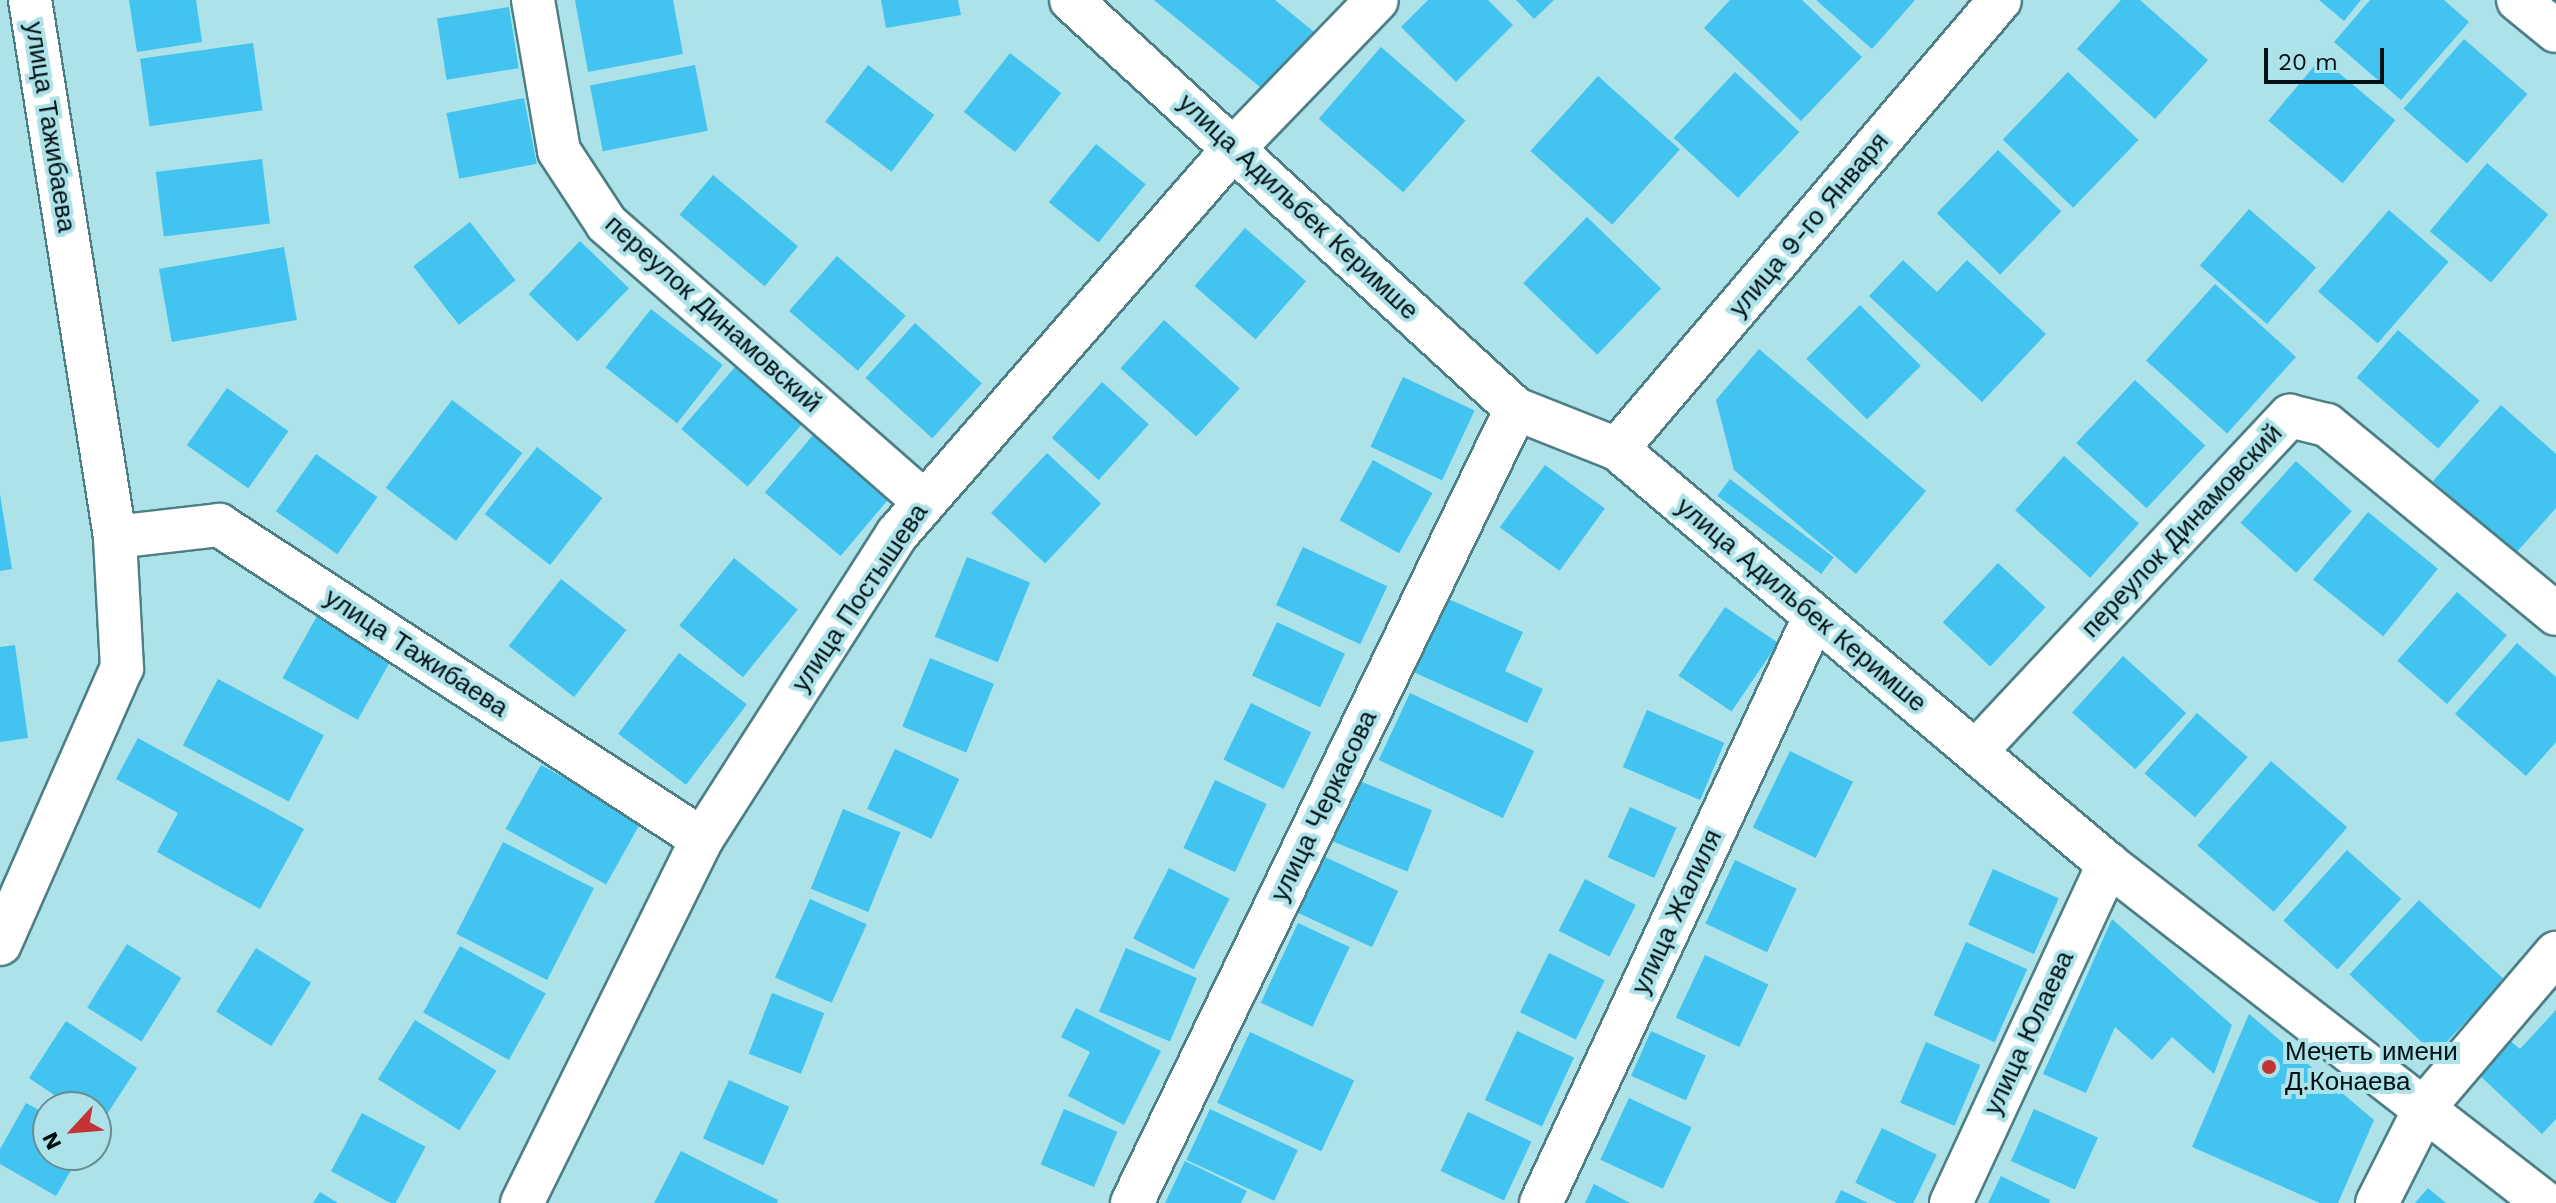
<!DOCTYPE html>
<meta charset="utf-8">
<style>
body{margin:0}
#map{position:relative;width:2556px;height:1203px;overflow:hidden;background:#ade2e8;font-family:"Work Sans",sans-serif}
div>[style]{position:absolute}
.building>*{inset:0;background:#43c3f0;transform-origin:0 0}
.roads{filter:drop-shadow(2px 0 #4d7f85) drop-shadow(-2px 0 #4d7f85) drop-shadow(0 2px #4d7f85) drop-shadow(0 -2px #4d7f85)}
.minor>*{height:42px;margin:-21px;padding:0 21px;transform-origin:21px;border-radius:21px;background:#fff}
.dots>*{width:22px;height:22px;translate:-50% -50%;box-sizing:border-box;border:4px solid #ade2e8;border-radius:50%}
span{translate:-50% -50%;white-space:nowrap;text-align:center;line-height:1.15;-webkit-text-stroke:8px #ade2e8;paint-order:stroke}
.street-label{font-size:26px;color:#001113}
.poi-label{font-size:26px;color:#001113}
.left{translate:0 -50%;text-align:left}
.north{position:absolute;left:32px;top:1091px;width:80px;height:80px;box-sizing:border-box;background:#ade2e8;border:2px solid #688e93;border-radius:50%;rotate:244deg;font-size:22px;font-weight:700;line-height:32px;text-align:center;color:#001113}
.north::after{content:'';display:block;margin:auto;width:28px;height:36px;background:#c33434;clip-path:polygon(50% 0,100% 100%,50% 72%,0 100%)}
.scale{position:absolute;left:2264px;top:48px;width:120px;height:36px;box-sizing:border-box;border:4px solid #001113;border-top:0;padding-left:10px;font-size:24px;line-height:28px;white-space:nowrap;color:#001113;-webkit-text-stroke:6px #ade2e8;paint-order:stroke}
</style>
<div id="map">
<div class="building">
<div style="clip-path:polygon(129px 0,196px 0,202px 42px,137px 52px)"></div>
<div style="clip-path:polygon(575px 0,673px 0,683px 54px,588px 72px)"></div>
<div style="clip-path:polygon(881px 0,958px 0,961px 15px,886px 28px)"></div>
<div style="clip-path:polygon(1154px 0,1275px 0,1319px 36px,1271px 96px)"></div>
<div style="clip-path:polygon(1428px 0,1488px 0,1513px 25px,1456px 82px,1401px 27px)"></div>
<div style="clip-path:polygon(1516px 0,1554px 0,1534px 19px)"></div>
<div style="clip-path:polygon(1730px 0,1802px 0,1862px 57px,1801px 121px,1704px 28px)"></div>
<div style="clip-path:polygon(1816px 0,1915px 0,1872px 49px)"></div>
<div style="clip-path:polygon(2121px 0,2140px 0,2208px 60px,2155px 119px,2077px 49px)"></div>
<div style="clip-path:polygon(2319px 0,2361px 0,2344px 21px)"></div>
<div style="clip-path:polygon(2370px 0,2444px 0,2469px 22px,2401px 100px,2334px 42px)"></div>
<div style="left:509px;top:7px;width:62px;height:73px;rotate:81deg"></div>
<div style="left:2464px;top:39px;width:84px;height:92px;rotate:41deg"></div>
<div style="left:253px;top:43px;width:68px;height:114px;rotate:82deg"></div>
<div style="left:1381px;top:47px;width:112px;height:95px;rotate:41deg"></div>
<div style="left:1010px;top:53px;width:65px;height:75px;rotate:38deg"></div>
<div style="left:2321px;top:58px;width:97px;height:82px;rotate:40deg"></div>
<div style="left:695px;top:65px;width:67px;height:107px;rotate:79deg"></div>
<div style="left:868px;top:65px;width:83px;height:71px;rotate:37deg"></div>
<div style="left:1735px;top:72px;width:88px;height:90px;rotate:43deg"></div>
<div style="left:2068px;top:72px;width:98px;height:94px;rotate:44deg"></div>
<div style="left:1598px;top:76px;width:110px;height:101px;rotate:42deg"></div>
<div style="left:524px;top:98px;width:67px;height:79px;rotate:79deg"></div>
<div style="left:1096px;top:144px;width:64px;height:75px;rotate:39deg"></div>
<div style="left:1998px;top:150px;width:88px;height:88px;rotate:44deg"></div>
<div style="left:262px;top:159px;width:65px;height:107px;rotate:83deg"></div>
<div style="left:2487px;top:163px;width:80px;height:89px;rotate:40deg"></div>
<div style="left:713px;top:175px;width:111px;height:52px;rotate:40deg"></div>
<div style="left:2249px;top:209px;width:89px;height:75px;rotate:41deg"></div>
<div style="left:2389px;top:210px;width:79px;height:108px;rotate:41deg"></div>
<div style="left:1587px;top:217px;width:103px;height:92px;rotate:44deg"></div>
<div style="left:470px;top:222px;width:74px;height:72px;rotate:52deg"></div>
<div style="left:1245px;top:228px;width:81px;height:77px;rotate:41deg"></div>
<div style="left:580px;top:241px;width:68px;height:74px;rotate:44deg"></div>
<div style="left:284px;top:247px;width:74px;height:127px;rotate:80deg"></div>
<div style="left:837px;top:256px;width:91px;height:73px;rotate:41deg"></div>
<div style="clip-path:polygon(1903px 260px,1937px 292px,1967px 260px,2046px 334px,1982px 402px,1869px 296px)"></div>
<div style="left:2215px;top:284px;width:109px;height:103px;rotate:42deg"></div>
<div style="left:1860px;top:305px;width:86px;height:76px;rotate:45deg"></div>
<div style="left:651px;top:309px;width:91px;height:74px;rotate:38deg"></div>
<div style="left:1164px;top:320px;width:102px;height:65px;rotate:42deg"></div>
<div style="left:915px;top:323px;width:90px;height:74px;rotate:42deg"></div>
<div style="left:2398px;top:330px;width:108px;height:63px;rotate:41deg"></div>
<div style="clip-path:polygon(1759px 349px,1926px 491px,1856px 574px,1734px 470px,1716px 400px)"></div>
<div style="left:735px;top:367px;width:88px;height:82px;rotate:41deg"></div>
<div style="left:1403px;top:377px;width:79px;height:77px;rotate:25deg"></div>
<div style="left:2135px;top:380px;width:96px;height:86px;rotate:43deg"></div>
<div style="left:1102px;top:382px;width:63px;height:75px;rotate:42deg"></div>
<div style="left:227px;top:388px;width:75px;height:70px;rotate:35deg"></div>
<div style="left:452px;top:400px;width:88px;height:110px;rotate:37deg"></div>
<div style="clip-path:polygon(2501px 405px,2556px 454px,2556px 508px,2515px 554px,2433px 481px)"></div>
<div style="left:813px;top:435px;width:99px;height:75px;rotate:40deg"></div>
<div style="left:537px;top:447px;width:83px;height:85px;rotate:38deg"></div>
<div style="left:1047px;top:453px;width:74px;height:82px;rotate:43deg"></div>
<div style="left:316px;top:454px;width:75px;height:70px;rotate:35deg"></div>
<div style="left:2064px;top:456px;width:101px;height:73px;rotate:42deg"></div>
<div style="left:1373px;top:460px;width:68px;height:69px;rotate:29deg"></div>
<div style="left:2296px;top:461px;width:75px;height:83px;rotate:42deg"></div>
<div style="left:1545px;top:465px;width:74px;height:77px;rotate:36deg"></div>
<div style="left:1730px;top:479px;width:130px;height:21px;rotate:37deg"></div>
<div style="clip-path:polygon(0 494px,12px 569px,0 571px)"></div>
<div style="left:2368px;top:512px;width:90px;height:87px;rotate:39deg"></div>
<div style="left:1303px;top:547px;width:93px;height:64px;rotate:25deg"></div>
<div style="left:967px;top:557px;width:68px;height:86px;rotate:22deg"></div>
<div style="left:734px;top:558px;width:82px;height:87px;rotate:39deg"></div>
<div style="left:1998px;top:563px;width:65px;height:81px;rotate:43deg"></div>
<div style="left:561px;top:579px;width:83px;height:85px;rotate:38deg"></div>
<div style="left:2457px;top:592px;width:66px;height:91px;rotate:41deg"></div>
<div style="clip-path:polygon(1444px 597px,1523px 632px,1505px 671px,1543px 689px,1527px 723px,1411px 671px)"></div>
<div style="left:1725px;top:607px;width:64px;height:83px;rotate:34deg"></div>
<div style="left:317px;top:616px;width:86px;height:71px;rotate:29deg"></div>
<div style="left:1277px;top:622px;width:75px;height:59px;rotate:25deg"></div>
<div style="clip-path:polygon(2517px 643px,2556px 677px,2556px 742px,2526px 776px,2455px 714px)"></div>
<div style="clip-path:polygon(15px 645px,28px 738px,0 742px,0 647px)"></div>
<div style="left:679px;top:653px;width:85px;height:101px;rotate:37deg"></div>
<div style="left:2123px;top:656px;width:85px;height:76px;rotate:42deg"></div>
<div style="left:930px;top:658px;width:69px;height:74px;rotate:22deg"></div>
<div style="left:218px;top:679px;width:120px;height:75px;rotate:28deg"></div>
<div style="left:1410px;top:693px;width:137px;height:74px;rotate:25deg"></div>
<div style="left:1251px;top:703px;width:67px;height:63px;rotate:26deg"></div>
<div style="left:1647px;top:710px;width:84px;height:62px;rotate:23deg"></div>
<div style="left:2197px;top:713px;width:67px;height:80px;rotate:41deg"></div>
<div style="clip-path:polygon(138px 738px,304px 829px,260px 909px,157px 852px,178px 813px,116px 779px)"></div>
<div style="left:895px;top:749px;width:71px;height:66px;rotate:25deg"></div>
<div style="left:1790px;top:751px;width:70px;height:85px;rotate:26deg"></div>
<div style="left:2271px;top:761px;width:101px;height:112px;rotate:41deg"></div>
<div style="left:541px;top:765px;width:115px;height:73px;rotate:29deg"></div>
<div style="left:1215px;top:780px;width:57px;height:75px;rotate:25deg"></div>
<div style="left:1357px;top:780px;width:81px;height:66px;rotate:22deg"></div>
<div style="left:1630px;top:807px;width:51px;height:55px;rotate:24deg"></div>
<div style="left:843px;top:809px;width:62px;height:86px;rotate:22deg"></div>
<div style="left:503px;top:842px;width:102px;height:103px;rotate:27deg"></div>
<div style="left:2347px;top:850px;width:73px;height:95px;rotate:42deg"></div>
<div style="left:1323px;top:856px;width:83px;height:62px;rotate:25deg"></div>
<div style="left:1735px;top:860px;width:68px;height:70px;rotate:25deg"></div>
<div style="left:1169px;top:868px;width:68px;height:79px;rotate:27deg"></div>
<div style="left:1993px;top:869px;width:72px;height:61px;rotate:24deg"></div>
<div style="left:1585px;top:879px;width:57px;height:58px;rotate:27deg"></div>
<div style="left:810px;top:899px;width:62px;height:86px;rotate:24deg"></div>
<div style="left:2419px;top:900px;width:117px;height:102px;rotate:43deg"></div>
<div style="clip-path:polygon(2112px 919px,2232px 1025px,2214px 1074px,2172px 1037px,2152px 1060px,2115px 1027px,2086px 1093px,2043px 1074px)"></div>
<div style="left:1298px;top:923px;width:57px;height:88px;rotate:25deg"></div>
<div style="left:1966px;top:942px;width:67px;height:80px;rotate:24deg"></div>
<div style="left:127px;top:944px;width:64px;height:75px;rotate:32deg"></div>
<div style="left:460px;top:946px;width:98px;height:76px;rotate:29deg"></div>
<div style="left:256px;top:948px;width:65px;height:75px;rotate:32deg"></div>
<div style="left:1126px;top:948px;width:77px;height:69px;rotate:23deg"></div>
<div style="left:1549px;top:953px;width:62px;height:66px;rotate:26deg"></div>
<div style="left:1705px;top:955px;width:70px;height:69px;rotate:25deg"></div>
<div style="left:772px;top:993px;width:56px;height:65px;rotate:21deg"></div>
<div style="clip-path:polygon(1076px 1008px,1161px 1051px,1124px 1125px,1068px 1096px,1090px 1052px,1061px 1037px)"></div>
<div style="clip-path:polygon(2556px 1010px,2556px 1119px,2542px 1134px,2476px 1072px,2507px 1038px,2520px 1049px)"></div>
<div style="clip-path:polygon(2249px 1014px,2374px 1120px,2338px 1203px,2320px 1203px,2192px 1147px)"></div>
<div style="left:415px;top:1020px;width:96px;height:70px;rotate:32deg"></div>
<div style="clip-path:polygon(66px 1021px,137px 1068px,100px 1125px,96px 1107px,72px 1107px,29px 1078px)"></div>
<div style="left:1517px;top:1031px;width:63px;height:76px;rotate:25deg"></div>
<div style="left:1651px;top:1031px;width:60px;height:49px;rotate:24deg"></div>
<div style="left:1250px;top:1032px;width:115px;height:78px;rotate:25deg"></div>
<div style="left:1926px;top:1042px;width:59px;height:66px;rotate:23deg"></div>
<div style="left:729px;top:1080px;width:66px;height:64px;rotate:24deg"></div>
<div style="left:1629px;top:1098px;width:69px;height:68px;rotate:25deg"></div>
<div style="clip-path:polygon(26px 1103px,48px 1115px,48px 1155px,80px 1155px,56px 1196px,0 1164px,0 1149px)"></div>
<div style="left:1064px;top:1109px;width:58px;height:60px;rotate:23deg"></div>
<div style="left:1210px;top:1109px;width:97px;height:56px;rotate:25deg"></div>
<div style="left:2034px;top:1109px;width:70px;height:57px;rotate:24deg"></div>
<div style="left:1468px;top:1112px;width:70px;height:65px;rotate:25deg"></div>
<div style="left:362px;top:1113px;width:72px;height:66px;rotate:28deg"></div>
<div style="left:1882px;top:1128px;width:61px;height:61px;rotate:26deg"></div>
<div style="clip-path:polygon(681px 1151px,778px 1200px,777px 1203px,654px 1203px)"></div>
<div style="clip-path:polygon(1185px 1161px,1247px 1191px,1241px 1203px,1165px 1203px)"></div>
<div style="clip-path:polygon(2001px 1176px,2050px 1200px,2049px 1203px,1988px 1203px)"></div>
<div style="clip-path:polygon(1594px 1184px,1630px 1203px,1585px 1203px)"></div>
<div style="clip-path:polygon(2428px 1188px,2446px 1203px,2415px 1203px)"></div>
<div style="clip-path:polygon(1841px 1190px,1868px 1203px,1835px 1203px)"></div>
<div style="clip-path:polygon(320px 1192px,338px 1203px,313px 1203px)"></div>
</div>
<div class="roads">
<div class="minor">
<div style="left:533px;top:0;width:153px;rotate:80.2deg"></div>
<div style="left:559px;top:151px;width:87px;rotate:56.7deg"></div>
<div style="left:607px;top:224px;width:422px;rotate:41.2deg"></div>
<div style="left:1071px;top:0;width:604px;rotate:42.59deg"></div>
<div style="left:1516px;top:409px;width:109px;rotate:21.6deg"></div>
<div style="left:1617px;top:449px;width:643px;rotate:40.2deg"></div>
<div style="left:2108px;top:864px;width:553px;rotate:37.8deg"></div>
<div style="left:2518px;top:0;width:49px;rotate:39.2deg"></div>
<div style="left:1617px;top:449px;width:590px;rotate:-49.54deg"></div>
<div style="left:115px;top:537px;width:105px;rotate:-6.6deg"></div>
<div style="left:219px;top:525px;width:576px;rotate:33.03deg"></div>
<div style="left:1977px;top:750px;width:458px;rotate:-46.9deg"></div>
<div style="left:2290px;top:416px;width:38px;rotate:14deg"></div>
<div style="left:2327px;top:425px;width:297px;rotate:39.5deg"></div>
<div style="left:0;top:944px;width:302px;rotate:-66.2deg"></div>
<div style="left:122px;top:668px;width:131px;rotate:-93.1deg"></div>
<div style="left:115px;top:537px;width:544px;rotate:-98.99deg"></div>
<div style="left:522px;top:1203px;width:406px;rotate:-63.7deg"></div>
<div style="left:702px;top:839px;width:363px;rotate:-57.4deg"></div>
<div style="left:898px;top:533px;width:512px;rotate:-48.88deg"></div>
<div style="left:1235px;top:147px;width:204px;rotate:-46deg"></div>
<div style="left:1132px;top:1203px;width:882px;rotate:-64.19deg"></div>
<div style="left:1541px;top:1203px;width:643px;rotate:-64.99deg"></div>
<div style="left:1951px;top:1203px;width:374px;rotate:-65.1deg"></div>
<div style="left:2377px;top:1203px;width:111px;rotate:-63.2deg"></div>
<div style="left:2427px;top:1104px;width:199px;rotate:-49.5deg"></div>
</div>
</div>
<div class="dots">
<div style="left:2269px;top:1067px;background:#c33434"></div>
</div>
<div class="street-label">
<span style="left:50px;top:127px;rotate:81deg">улица Тажибаева</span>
<span style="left:1298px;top:207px;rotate:43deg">улица Адильбек Керимше</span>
<span style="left:1809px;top:225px;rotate:-50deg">улица 9-го Января</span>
<span style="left:713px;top:314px;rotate:42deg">переулок Динамовский</span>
<span style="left:2182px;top:531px;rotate:-47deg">переулок Динамовский</span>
<span style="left:860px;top:598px;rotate:-56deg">улица Постышева</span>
<span style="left:1801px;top:605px;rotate:40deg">улица Адильбек Керимше</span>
<span style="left:416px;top:653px;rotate:33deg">улица Тажибаева</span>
<span style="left:1324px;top:806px;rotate:-64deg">улица Черкасова</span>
<span style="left:1677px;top:912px;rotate:-65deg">улица Жалиля</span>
<span style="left:2029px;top:1033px;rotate:-65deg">улица Юлаева</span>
</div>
<div class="poi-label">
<span class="left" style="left:2285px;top:1067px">Мечеть имени<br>Д.Конаева</span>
</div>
<div class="north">N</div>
<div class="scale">20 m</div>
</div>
